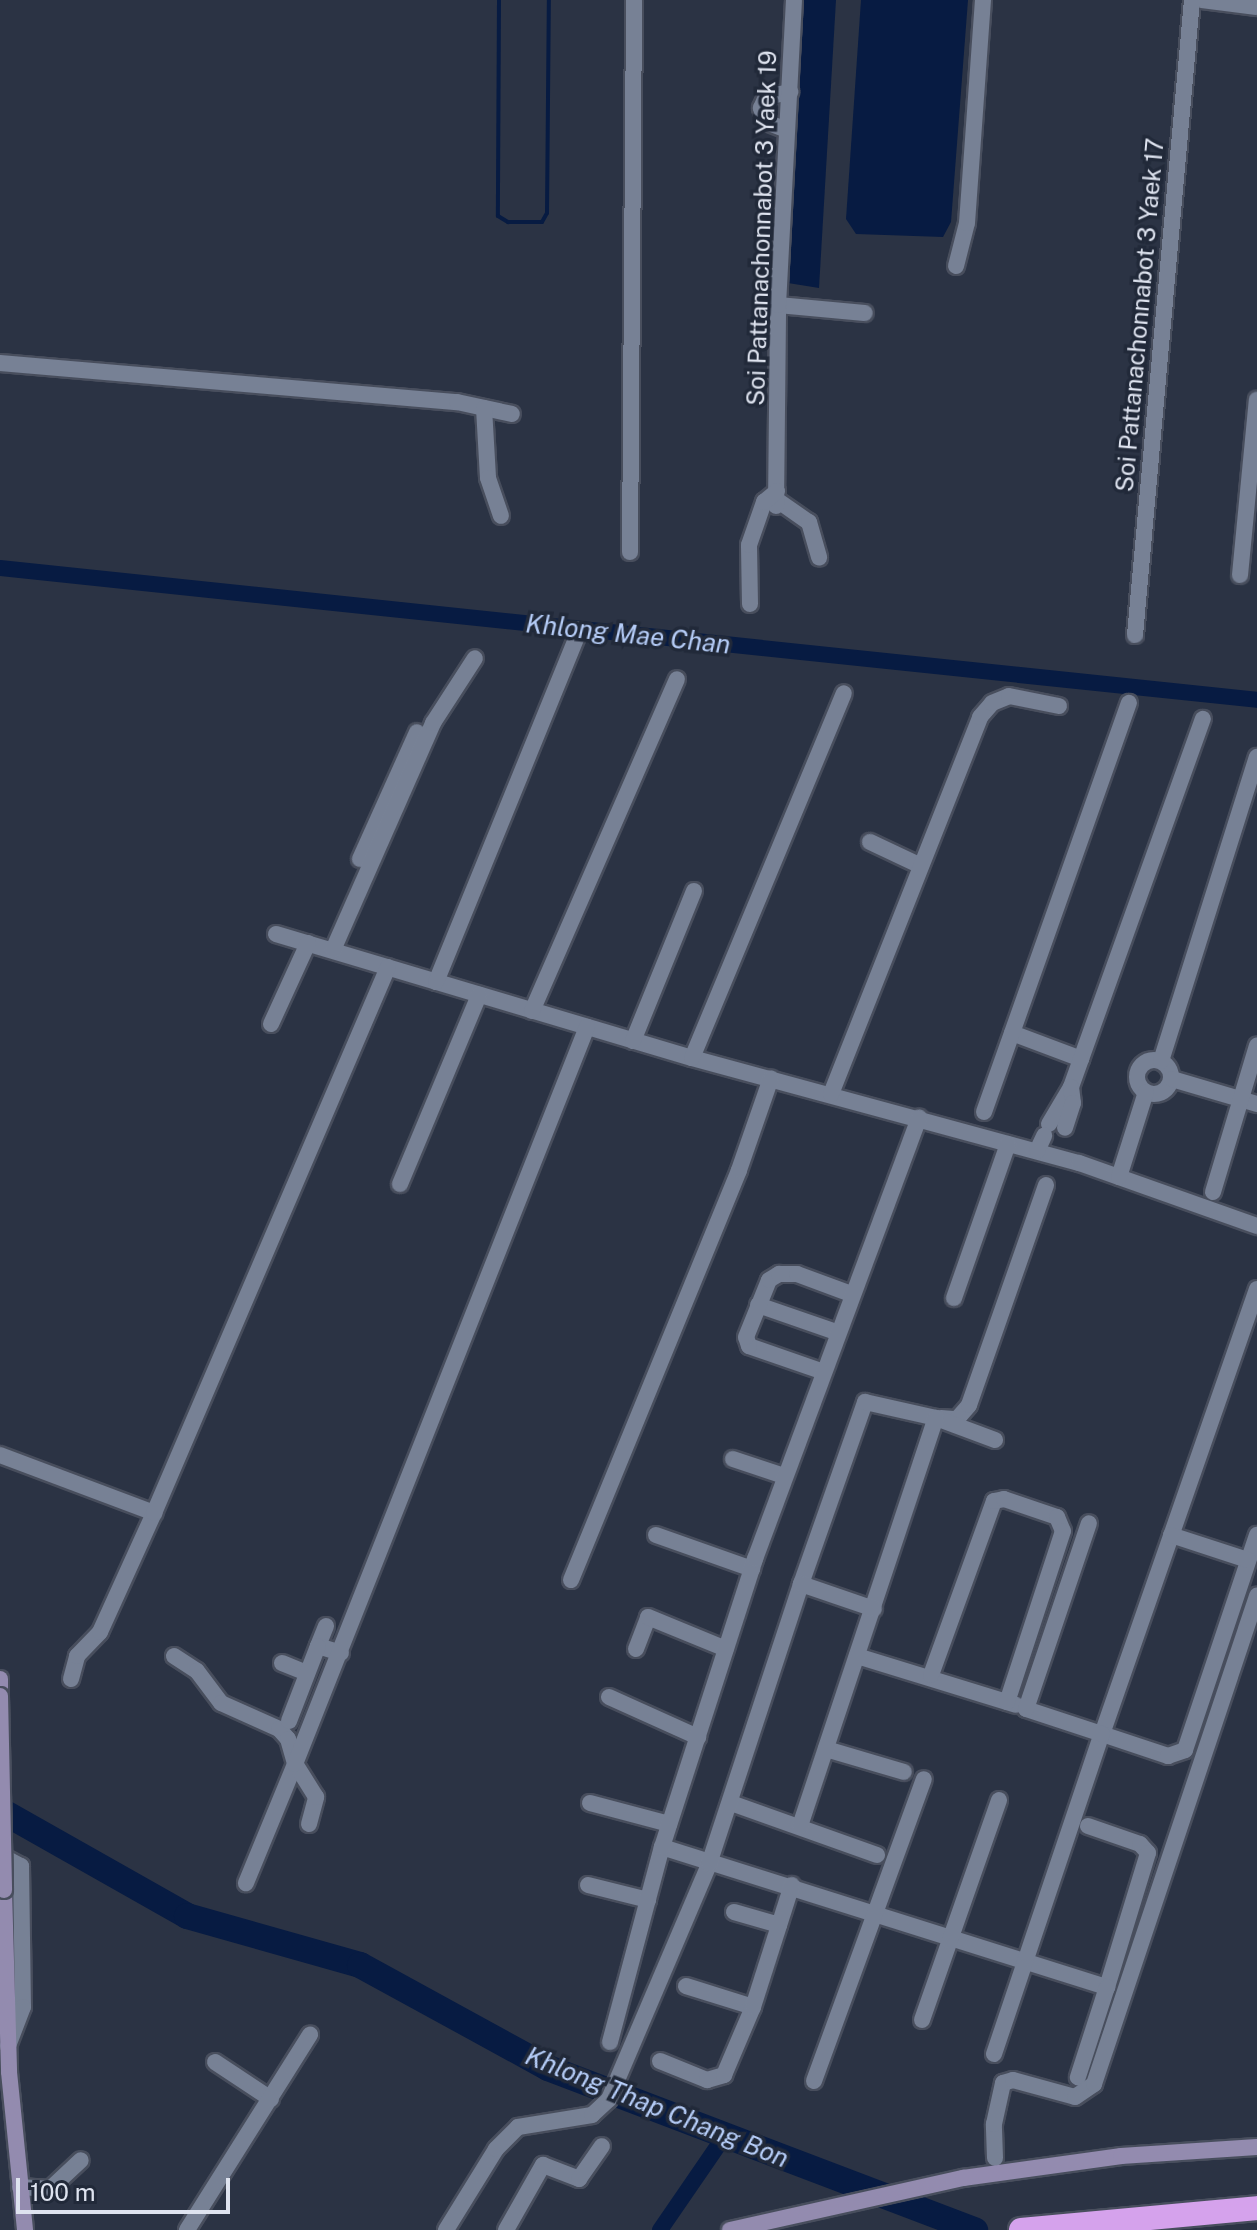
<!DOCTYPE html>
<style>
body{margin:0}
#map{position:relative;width:1257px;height:2230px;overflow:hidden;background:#2b3344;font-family:"Public Sans",sans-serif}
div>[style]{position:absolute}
.water>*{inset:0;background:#071b42}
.stream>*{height:4px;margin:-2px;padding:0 2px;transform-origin:2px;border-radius:2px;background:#071b42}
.canal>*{height:16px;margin:-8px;padding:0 8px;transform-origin:8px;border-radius:8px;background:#071b42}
.river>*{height:26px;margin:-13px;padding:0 13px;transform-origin:13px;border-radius:13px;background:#071b42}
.roads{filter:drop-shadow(2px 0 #484e5d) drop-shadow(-2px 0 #484e5d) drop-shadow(0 2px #484e5d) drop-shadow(0 -2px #484e5d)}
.street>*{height:16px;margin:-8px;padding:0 8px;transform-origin:8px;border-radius:8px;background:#778195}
.street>.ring{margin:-8px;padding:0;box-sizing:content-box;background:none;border:16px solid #778195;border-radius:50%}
.secondary>*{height:16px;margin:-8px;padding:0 8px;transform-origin:8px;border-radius:8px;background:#938baf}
.highway>*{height:24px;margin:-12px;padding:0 12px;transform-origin:12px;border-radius:12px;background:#d5a2ec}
.bridges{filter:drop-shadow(2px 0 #484e5d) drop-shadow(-2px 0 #484e5d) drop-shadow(0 2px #484e5d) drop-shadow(0 -2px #484e5d)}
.secondary-bridge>*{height:16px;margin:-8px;padding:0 8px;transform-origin:8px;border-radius:8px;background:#938baf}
span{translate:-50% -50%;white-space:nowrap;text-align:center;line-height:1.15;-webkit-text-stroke:7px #212939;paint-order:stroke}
.street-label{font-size:24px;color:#dee3ef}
.water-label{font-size:26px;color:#b5ccf7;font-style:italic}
.scale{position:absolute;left:16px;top:2178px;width:214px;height:36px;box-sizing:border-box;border:4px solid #dee3ef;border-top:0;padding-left:10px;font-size:24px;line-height:28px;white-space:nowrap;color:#dee3ef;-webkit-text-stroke:6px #212939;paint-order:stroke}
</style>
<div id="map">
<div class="water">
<div style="clip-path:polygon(800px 0,836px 0,819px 288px,788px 283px)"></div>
<div style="clip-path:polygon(861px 0,968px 0,951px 222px,943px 237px,856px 234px,846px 219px)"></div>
</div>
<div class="stream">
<div style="left:499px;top:0;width:216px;rotate:90.3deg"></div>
<div style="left:498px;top:216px;width:12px;rotate:31deg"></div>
<div style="left:508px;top:222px;width:34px"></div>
<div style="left:542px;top:222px;width:10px;rotate:-61deg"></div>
<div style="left:547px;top:213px;width:213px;rotate:-89.5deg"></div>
</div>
<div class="canal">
<div style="left:0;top:568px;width:1264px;rotate:5.99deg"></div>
<div style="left:660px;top:2230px;width:116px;rotate:-55.5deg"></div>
</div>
<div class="river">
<div style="left:0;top:1810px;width:215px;rotate:29.5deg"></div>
<div style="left:187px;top:1916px;width:180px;rotate:15.8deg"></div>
<div style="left:360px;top:1965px;width:214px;rotate:28.7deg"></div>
<div style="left:548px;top:2068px;width:457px;rotate:20.8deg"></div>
</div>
<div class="roads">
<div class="street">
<div style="left:1202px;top:0;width:55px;rotate:7.3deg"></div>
<div style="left:787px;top:130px;width:22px;rotate:-159deg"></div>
<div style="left:766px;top:122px;width:15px;rotate:-110deg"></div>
<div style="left:761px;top:108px;width:12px;rotate:-66deg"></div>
<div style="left:766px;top:97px;width:25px;rotate:-12deg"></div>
<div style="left:956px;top:266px;width:44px;rotate:-75.7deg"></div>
<div style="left:967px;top:223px;width:224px;rotate:-85.9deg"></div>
<div style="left:778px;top:305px;width:87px;rotate:5.3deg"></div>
<div style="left:0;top:363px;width:459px;rotate:4.9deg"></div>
<div style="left:457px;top:402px;width:56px;rotate:12.3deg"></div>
<div style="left:484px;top:408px;width:70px;rotate:86.7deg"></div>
<div style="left:488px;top:478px;width:40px;rotate:71.1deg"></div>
<div style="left:777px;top:500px;width:39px;rotate:35deg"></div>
<div style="left:809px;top:522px;width:37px;rotate:74deg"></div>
<div style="left:776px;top:506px;width:201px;rotate:-89.4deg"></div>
<div style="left:778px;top:305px;width:305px;rotate:-87deg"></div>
<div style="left:630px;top:552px;width:552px;rotate:-89.58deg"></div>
<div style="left:1240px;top:575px;width:176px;rotate:-84.5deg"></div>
<div style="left:750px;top:604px;width:59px;rotate:-91deg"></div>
<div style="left:749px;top:545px;width:46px;rotate:-70.8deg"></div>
<div style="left:764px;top:502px;width:17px;rotate:-40deg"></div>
<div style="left:1135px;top:635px;width:638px;rotate:-84.87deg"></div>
<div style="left:870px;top:842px;width:56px;rotate:25.2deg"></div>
<div style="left:360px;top:859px;width:139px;rotate:-65.8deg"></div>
<div style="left:276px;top:934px;width:434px;rotate:16.6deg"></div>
<div style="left:692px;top:1058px;width:401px;rotate:15.2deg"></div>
<div style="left:1079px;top:1163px;width:189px;rotate:19.5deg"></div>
<div style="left:333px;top:950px;width:248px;rotate:-66.2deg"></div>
<div style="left:433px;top:723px;width:77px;rotate:-57.1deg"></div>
<div style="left:436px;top:982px;width:379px;rotate:-67.8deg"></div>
<div style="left:532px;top:1011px;width:362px;rotate:-66.4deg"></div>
<div style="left:271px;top:1024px;width:89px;rotate:-65.4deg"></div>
<div style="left:1012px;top:1033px;width:74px;rotate:20.6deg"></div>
<div style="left:633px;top:1041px;width:162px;rotate:-67.9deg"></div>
<div style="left:692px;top:1058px;width:395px;rotate:-67.4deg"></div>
<div class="ring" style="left:1137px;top:1060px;width:18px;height:18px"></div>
<div style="left:1161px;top:1061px;width:319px;rotate:-72.5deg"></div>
<div style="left:1172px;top:1079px;width:89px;rotate:16.4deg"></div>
<div style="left:1071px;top:1087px;width:391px;rotate:-70.3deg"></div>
<div style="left:831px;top:1094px;width:405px;rotate:-68.4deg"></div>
<div style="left:980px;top:717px;width:18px;rotate:-49deg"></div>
<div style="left:992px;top:703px;width:18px;rotate:-22deg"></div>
<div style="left:1009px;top:696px;width:51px;rotate:11.3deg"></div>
<div style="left:984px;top:1112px;width:434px;rotate:-70.5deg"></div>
<div style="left:1049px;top:1124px;width:43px;rotate:-59.3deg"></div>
<div style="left:1071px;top:1087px;width:16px;rotate:83deg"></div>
<div style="left:1073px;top:1103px;width:26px;rotate:108deg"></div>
<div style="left:1037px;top:1151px;width:17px;rotate:-65deg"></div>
<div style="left:1119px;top:1177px;width:89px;rotate:-72.4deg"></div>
<div style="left:400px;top:1184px;width:205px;rotate:-67.3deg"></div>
<div style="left:1213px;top:1192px;width:153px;rotate:-73.3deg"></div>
<div style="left:1257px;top:1289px;width:471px;rotate:109.2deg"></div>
<div style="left:1102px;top:1734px;width:70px;rotate:18.4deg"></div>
<div style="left:1168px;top:1756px;width:18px;rotate:-19deg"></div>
<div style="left:1185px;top:1750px;width:227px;rotate:-71.5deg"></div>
<div style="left:954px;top:1298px;width:163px;rotate:-70.7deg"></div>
<div style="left:758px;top:1305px;width:83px;rotate:19.1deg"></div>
<div style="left:821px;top:1371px;width:76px;rotate:-160.9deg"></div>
<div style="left:749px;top:1346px;width:9px;rotate:-108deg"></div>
<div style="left:746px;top:1337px;width:61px;rotate:-68deg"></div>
<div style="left:769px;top:1280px;width:12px;rotate:-31deg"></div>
<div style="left:779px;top:1274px;width:18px"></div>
<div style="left:797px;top:1274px;width:58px;rotate:20.3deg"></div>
<div style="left:941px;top:1418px;width:16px;rotate:4deg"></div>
<div style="left:957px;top:1419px;width:18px;rotate:-49deg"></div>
<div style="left:969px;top:1405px;width:233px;rotate:-70.7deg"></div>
<div style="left:0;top:1455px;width:165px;rotate:20.6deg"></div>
<div style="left:733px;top:1459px;width:54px;rotate:18.4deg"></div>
<div style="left:656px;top:1535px;width:102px;rotate:19.5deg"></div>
<div style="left:1171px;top:1535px;width:81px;rotate:18deg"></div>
<div style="left:571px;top:1580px;width:443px;rotate:-67.7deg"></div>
<div style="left:739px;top:1170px;width:97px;rotate:-70.8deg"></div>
<div style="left:801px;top:1584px;width:193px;rotate:-70.6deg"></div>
<div style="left:865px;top:1402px;width:73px;rotate:12.7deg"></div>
<div style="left:936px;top:1418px;width:63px;rotate:20.4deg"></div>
<div style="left:326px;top:1626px;width:22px;rotate:112deg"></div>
<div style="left:318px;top:1646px;width:24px;rotate:17deg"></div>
<div style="left:636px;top:1649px;width:34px;rotate:-69deg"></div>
<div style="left:648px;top:1617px;width:84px;rotate:22.3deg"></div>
<div style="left:174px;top:1656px;width:27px;rotate:33deg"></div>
<div style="left:197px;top:1671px;width:40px;rotate:53deg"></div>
<div style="left:221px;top:1703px;width:64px;rotate:24.1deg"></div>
<div style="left:279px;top:1729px;width:13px;rotate:48deg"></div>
<div style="left:288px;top:1739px;width:26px;rotate:74deg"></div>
<div style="left:295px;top:1764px;width:129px;rotate:112.4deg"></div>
<div style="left:857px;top:1656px;width:166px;rotate:17.1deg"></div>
<div style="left:282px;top:1663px;width:27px;rotate:22deg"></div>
<div style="left:931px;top:1675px;width:185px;rotate:-70.1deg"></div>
<div style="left:994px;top:1501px;width:10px;rotate:-11deg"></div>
<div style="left:1004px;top:1499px;width:56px;rotate:18.8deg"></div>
<div style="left:1057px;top:1517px;width:15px;rotate:67deg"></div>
<div style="left:1063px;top:1531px;width:180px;rotate:108.1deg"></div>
<div style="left:71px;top:1679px;width:24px;rotate:-75deg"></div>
<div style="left:77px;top:1656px;width:33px;rotate:-46deg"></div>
<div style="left:100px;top:1632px;width:131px;rotate:-65.6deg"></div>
<div style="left:154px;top:1513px;width:594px;rotate:-66.8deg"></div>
<div style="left:609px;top:1697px;width:98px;rotate:24.2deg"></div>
<div style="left:289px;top:1721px;width:80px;rotate:-68.9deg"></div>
<div style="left:826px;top:1749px;width:81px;rotate:16.4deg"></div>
<div style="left:590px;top:1803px;width:82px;rotate:14.9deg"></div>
<div style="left:731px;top:1803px;width:155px;rotate:19.6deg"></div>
<div style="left:309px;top:1824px;width:28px;rotate:-75deg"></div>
<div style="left:316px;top:1797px;width:39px;rotate:-122deg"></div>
<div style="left:295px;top:1764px;width:793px;rotate:-68.39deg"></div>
<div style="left:800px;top:1826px;width:430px;rotate:-71.6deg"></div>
<div style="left:1088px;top:1826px;width:55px;rotate:19.1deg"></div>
<div style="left:1140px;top:1844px;width:12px;rotate:48deg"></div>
<div style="left:1148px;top:1853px;width:140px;rotate:107deg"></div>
<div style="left:662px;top:1847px;width:467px;rotate:17.5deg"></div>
<div style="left:1107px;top:1987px;width:95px;rotate:107.9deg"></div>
<div style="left:0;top:1855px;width:24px;rotate:28deg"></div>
<div style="left:21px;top:1866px;width:141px;rotate:89.2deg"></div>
<div style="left:23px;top:2007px;width:42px;rotate:111deg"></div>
<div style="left:588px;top:1885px;width:62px;rotate:14deg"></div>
<div style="left:734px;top:1912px;width:47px;rotate:16.1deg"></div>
<div style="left:686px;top:1986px;width:70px;rotate:17.4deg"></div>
<div style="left:922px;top:2020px;width:233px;rotate:-70.7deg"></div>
<div style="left:610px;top:2042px;width:202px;rotate:-75.1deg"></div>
<div style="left:662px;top:1847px;width:303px;rotate:-72.1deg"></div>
<div style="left:755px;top:1559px;width:471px;rotate:-69.6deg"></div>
<div style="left:994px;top:2054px;width:338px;rotate:-71.4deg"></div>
<div style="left:1102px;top:1734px;width:80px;rotate:-161.8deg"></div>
<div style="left:1026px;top:1709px;width:196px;rotate:-71.3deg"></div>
<div style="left:660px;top:2061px;width:51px;rotate:22deg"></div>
<div style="left:707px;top:2080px;width:18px;rotate:-16deg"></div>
<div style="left:724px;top:2075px;width:74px;rotate:-66.9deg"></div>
<div style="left:753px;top:2007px;width:128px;rotate:-72.3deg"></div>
<div style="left:215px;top:2062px;width:67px;rotate:33.5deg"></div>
<div style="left:814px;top:2081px;width:321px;rotate:-70deg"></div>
<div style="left:995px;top:2158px;width:34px;rotate:-92deg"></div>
<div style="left:994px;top:2124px;width:42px;rotate:-77.6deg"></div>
<div style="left:1003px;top:2083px;width:10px;rotate:-17deg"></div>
<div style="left:1013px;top:2080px;width:64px;rotate:15.3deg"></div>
<div style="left:1075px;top:2097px;width:23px;rotate:-34deg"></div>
<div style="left:1094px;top:2084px;width:515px;rotate:-71.53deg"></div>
<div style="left:20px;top:2187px;width:30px;rotate:4deg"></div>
<div style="left:50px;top:2189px;width:42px;rotate:-43.1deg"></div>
<div style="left:187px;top:2230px;width:231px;rotate:-57.8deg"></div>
<div style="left:446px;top:2230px;width:95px;rotate:-58.3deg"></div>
<div style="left:496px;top:2149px;width:31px;rotate:-45deg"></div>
<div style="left:518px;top:2127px;width:75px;rotate:-9.2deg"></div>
<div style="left:592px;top:2115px;width:23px;rotate:-43deg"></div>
<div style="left:609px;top:2099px;width:255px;rotate:-66.9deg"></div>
<div style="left:709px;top:1864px;width:295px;rotate:-71.8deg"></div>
<div style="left:801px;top:1584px;width:77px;rotate:18.9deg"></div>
<div style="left:506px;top:2230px;width:75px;rotate:-60.4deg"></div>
<div style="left:543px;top:2165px;width:39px;rotate:21deg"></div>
<div style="left:579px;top:2179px;width:40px;rotate:-55.1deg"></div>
</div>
<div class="secondary">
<div style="left:0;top:1679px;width:17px;rotate:90deg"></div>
<div style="left:4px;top:1890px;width:182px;rotate:88.4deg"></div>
<div style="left:9px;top:2072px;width:159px;rotate:84.2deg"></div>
<div style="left:730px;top:2230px;width:239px;rotate:-12.6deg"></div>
<div style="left:963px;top:2178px;width:160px;rotate:-7.9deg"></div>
<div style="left:1121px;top:2156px;width:136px;rotate:-3.8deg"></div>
</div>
<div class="highway">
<div style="left:1021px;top:2230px;width:237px;rotate:-5.3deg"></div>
</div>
</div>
<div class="bridges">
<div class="secondary-bridge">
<div style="left:0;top:1696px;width:194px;rotate:88.8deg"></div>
</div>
</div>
<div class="street-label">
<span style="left:762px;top:228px;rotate:-88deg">Soi Pattanachonnabot 3 Yaek 19</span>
<span style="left:1140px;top:315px;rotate:-85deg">Soi Pattanachonnabot 3 Yaek 17</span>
</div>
<div class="water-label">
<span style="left:628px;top:634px;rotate:6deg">Khlong Mae Chan</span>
<span style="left:657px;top:2107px;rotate:22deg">Khlong Thap Chang Bon</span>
</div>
<div class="scale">100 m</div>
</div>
